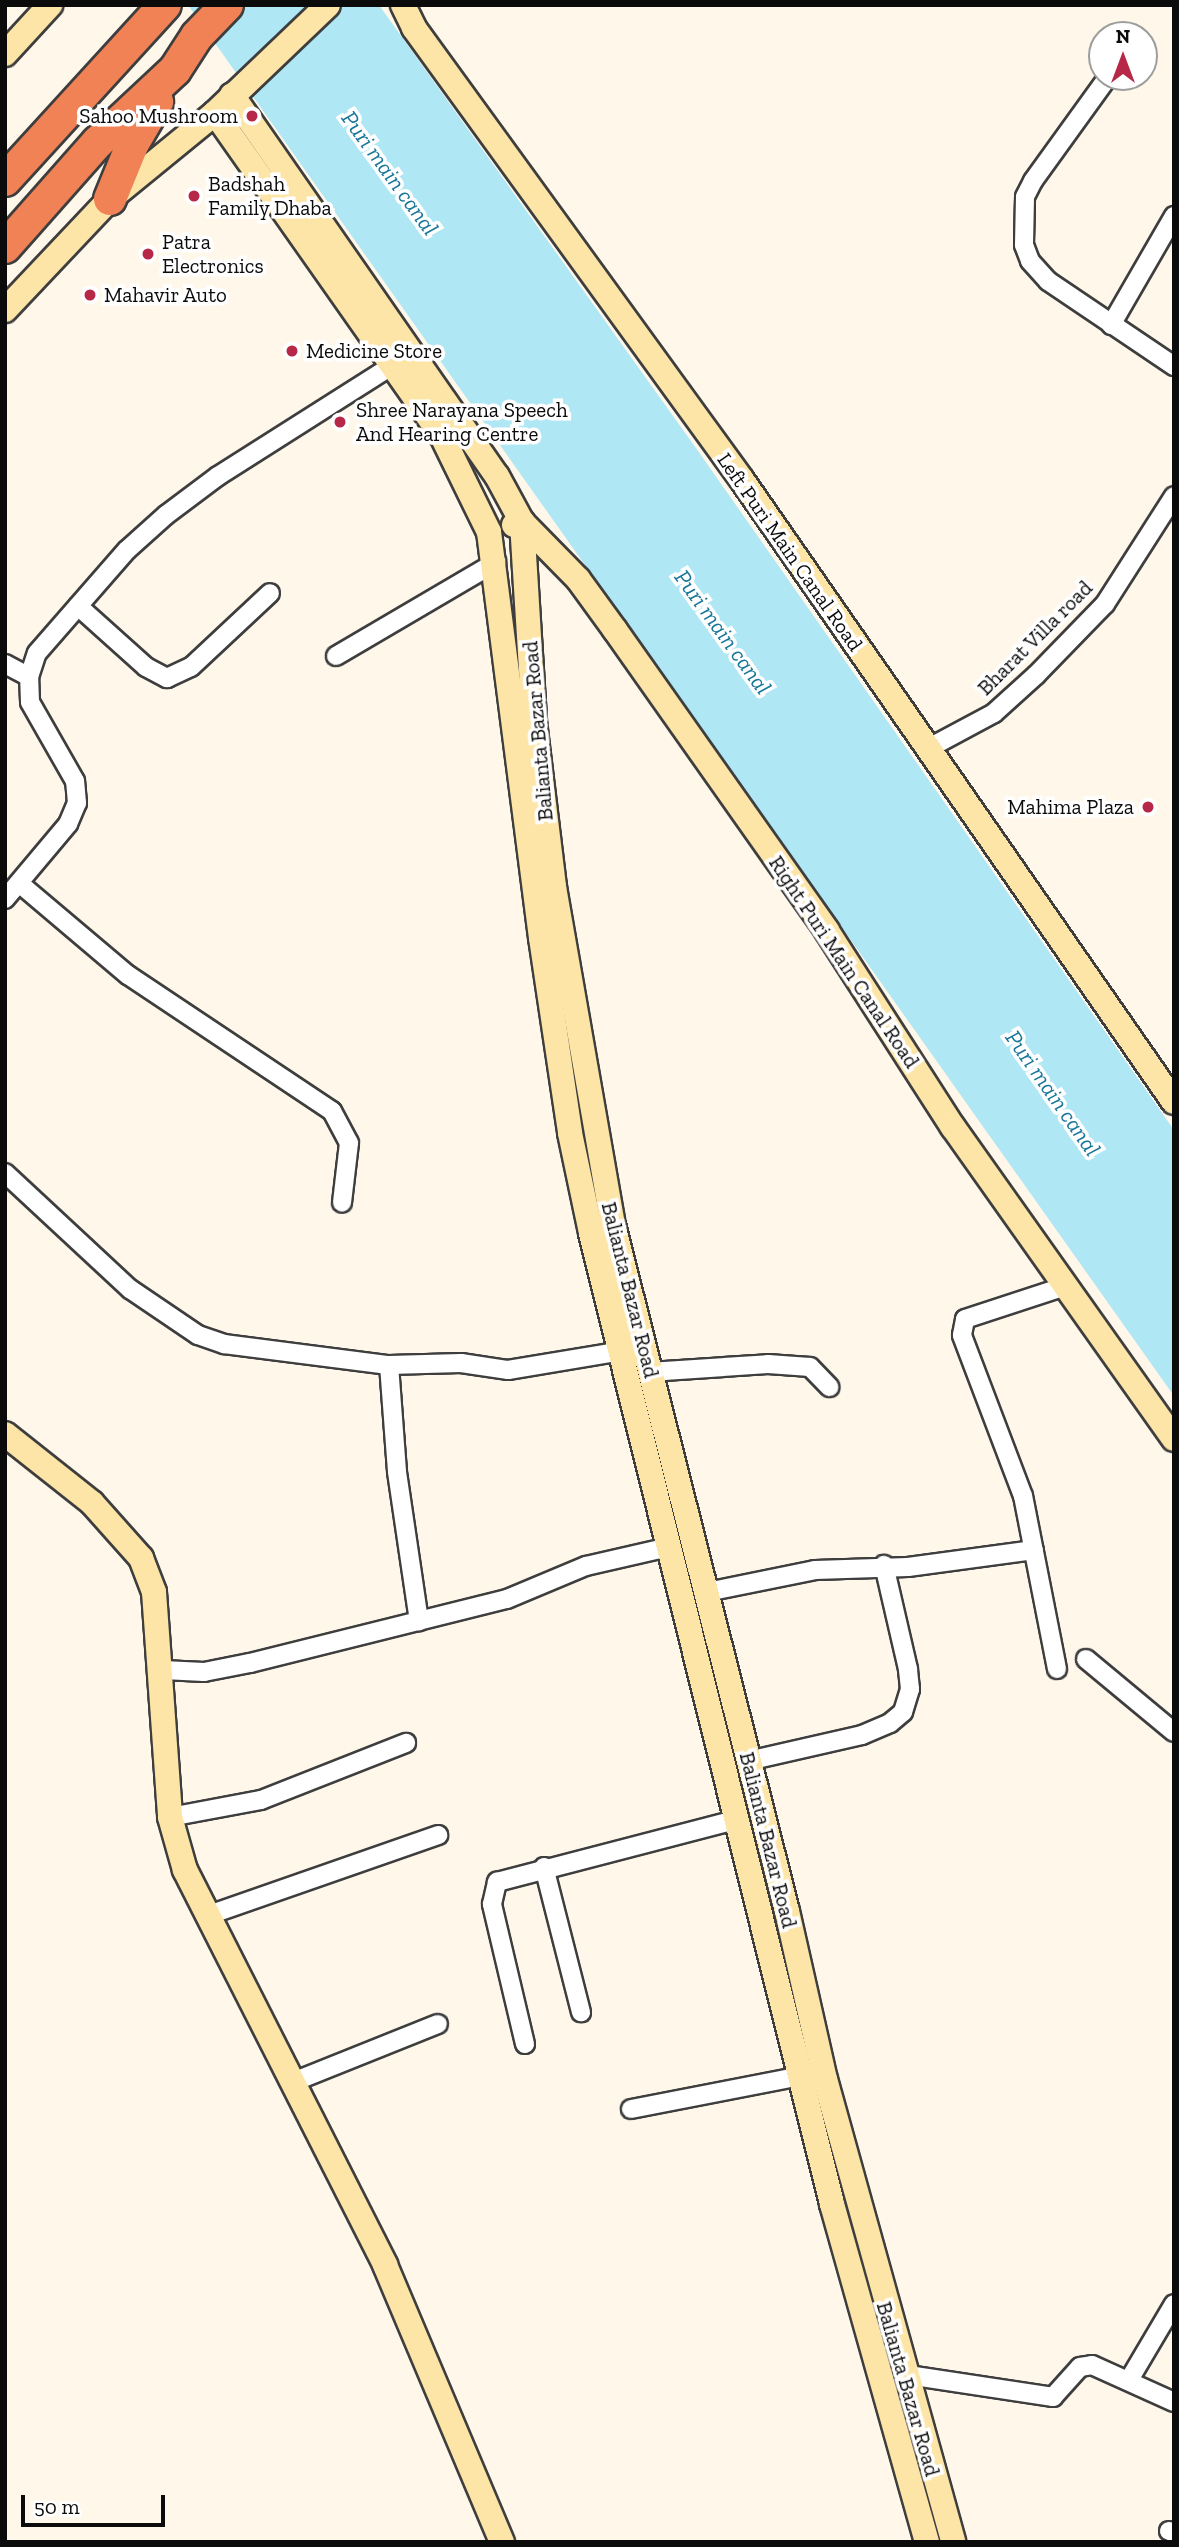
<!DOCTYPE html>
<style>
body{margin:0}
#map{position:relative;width:1179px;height:2547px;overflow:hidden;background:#fff7ea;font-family:"Zilla Slab",serif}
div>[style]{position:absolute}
.water>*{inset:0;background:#b0e7f4}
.roads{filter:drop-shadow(2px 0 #3e3e3e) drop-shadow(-2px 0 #3e3e3e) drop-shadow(0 2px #3e3e3e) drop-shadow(0 -2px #3e3e3e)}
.street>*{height:18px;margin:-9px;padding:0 9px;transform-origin:9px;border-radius:9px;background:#fff}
.secondary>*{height:24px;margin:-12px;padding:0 12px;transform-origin:12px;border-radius:12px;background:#fde5a7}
.highway>*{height:32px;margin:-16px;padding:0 16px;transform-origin:16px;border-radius:16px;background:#f18256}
.dots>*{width:19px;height:19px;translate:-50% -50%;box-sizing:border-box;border:4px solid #fff;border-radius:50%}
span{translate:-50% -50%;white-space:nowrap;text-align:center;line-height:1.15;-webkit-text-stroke:7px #fff;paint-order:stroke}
.poi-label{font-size:21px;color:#0b0b0b}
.right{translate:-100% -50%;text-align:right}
.left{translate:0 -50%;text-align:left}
.street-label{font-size:21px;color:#0b0b0b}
.water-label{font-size:23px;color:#197799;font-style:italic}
.frame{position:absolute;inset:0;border:7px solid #0b0b0b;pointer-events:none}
.north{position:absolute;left:1088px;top:21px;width:70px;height:70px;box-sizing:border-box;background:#fff;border:2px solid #9d9d9d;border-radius:50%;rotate:0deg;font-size:19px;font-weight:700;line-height:28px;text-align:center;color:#0b0b0b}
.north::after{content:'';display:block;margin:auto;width:24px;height:32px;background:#b72747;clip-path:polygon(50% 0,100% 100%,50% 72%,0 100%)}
.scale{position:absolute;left:21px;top:2495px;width:144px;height:32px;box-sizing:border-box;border:4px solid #0b0b0b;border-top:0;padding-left:9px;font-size:21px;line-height:24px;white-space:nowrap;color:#0b0b0b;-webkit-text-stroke:5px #fff;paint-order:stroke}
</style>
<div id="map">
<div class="water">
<div style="clip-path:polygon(188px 5px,379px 5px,696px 448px,1174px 1130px,1174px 1396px)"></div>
</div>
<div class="roads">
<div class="street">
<div style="left:1108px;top:77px;width:128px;rotate:125.8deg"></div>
<div style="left:1033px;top:181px;width:18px;rotate:117deg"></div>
<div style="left:1025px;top:197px;width:48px;rotate:91.2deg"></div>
<div style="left:1024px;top:245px;width:17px;rotate:69deg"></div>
<div style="left:1030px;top:261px;width:27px;rotate:48deg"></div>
<div style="left:1048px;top:281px;width:152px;rotate:34deg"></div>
<div style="left:1111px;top:325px;width:126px;rotate:-60deg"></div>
<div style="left:78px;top:606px;width:91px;rotate:41.9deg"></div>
<div style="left:146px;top:667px;width:24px;rotate:28deg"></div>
<div style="left:167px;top:678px;width:26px;rotate:-25deg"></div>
<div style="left:191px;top:667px;width:108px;rotate:-43.1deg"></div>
<div style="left:336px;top:656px;width:186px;rotate:-30.4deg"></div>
<div style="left:5px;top:664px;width:27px;rotate:28deg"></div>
<div style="left:927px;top:749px;width:76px;rotate:-28.2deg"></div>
<div style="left:994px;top:713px;width:57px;rotate:-42.1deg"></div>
<div style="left:1036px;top:675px;width:99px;rotate:-45.8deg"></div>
<div style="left:1105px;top:604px;width:128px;rotate:-57.4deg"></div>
<div style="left:19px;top:883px;width:143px;rotate:40.2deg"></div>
<div style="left:128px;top:975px;width:245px;rotate:33.7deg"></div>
<div style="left:332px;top:1111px;width:36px;rotate:62deg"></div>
<div style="left:349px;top:1143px;width:60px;rotate:96.7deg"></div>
<div style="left:5px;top:899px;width:98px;rotate:-50deg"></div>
<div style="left:68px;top:824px;width:23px;rotate:-67deg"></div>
<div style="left:77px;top:803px;width:22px;rotate:-95deg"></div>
<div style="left:75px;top:781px;width:91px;rotate:-119.7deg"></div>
<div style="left:30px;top:702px;width:25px;rotate:-92deg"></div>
<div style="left:29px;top:677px;width:25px;rotate:-72deg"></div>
<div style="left:37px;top:653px;width:137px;rotate:-48.9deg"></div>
<div style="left:127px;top:550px;width:52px;rotate:-41.9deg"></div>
<div style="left:166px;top:515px;width:65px;rotate:-36.9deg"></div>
<div style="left:218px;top:476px;width:207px;rotate:-32.4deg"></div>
<div style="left:5px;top:1173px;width:171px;rotate:42.9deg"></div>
<div style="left:130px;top:1289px;width:82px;rotate:34.1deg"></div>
<div style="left:198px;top:1335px;width:28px;rotate:19deg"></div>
<div style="left:224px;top:1344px;width:166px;rotate:7.3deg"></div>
<div style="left:389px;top:1365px;width:72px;rotate:-1.6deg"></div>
<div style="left:461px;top:1363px;width:48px;rotate:8.5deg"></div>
<div style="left:508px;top:1370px;width:115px;rotate:-9.5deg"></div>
<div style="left:389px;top:1365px;width:107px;rotate:85.7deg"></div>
<div style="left:397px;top:1472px;width:151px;rotate:81.6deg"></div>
<div style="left:649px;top:1372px;width:119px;rotate:-3.8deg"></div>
<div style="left:768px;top:1364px;width:42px;rotate:4.1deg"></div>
<div style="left:810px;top:1367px;width:28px;rotate:46deg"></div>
<div style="left:707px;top:1592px;width:110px;rotate:-11.5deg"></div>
<div style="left:815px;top:1570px;width:93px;rotate:-1.8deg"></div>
<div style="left:908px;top:1567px;width:127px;rotate:-7.7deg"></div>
<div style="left:1086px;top:1659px;width:114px;rotate:39.7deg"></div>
<div style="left:1057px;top:1669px;width:176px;rotate:-101.1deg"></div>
<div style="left:1023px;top:1496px;width:172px;rotate:-110.8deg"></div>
<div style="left:962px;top:1335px;width:16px;rotate:-79deg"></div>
<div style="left:965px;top:1319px;width:106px;rotate:-18.1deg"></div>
<div style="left:163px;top:1670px;width:41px;rotate:2.8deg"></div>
<div style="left:204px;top:1672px;width:47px;rotate:-11.1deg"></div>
<div style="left:250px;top:1663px;width:265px;rotate:-14deg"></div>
<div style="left:507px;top:1599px;width:86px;rotate:-22.7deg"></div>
<div style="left:586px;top:1566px;width:85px;rotate:-12.9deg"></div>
<div style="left:748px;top:1761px;width:117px;rotate:-12.8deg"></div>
<div style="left:862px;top:1735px;width:30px;rotate:-23deg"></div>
<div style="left:890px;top:1723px;width:17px;rotate:-40deg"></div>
<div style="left:903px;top:1712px;width:24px;rotate:-73deg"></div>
<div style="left:910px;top:1689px;width:20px;rotate:-96deg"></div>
<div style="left:908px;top:1669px;width:107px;rotate:-103deg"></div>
<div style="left:170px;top:1817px;width:93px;rotate:-10.6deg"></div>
<div style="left:261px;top:1800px;width:156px;rotate:-21.5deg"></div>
<div style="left:544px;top:1867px;width:150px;rotate:75.7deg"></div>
<div style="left:206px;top:1916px;width:246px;rotate:-19.2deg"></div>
<div style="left:525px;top:2044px;width:144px;rotate:-103.3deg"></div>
<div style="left:492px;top:1904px;width:23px;rotate:-77deg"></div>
<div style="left:497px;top:1882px;width:249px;rotate:-14.6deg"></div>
<div style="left:293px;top:2082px;width:156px;rotate:-21.8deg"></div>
<div style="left:631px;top:2109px;width:172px;rotate:-11deg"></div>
<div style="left:908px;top:2375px;width:147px;rotate:8.6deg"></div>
<div style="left:1053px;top:2397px;width:40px;rotate:-48deg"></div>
<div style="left:1080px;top:2367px;width:12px;rotate:-9deg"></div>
<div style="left:1092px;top:2365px;width:90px;rotate:24.3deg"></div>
<div style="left:1129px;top:2380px;width:88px;rotate:-59.4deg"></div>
<div style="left:1169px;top:2531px;width:5px;rotate:11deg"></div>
</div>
<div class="secondary">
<div style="left:403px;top:5px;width:25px;rotate:64deg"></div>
<div style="left:414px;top:28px;width:558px;rotate:54.03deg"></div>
<div style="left:742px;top:480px;width:757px;rotate:55.22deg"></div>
<div style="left:5px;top:54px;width:67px;rotate:-47.4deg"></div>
<div style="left:232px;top:95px;width:464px;rotate:55.2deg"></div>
<div style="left:497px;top:476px;width:52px;rotate:61.5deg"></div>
<div style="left:522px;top:522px;width:199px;rotate:86.5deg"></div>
<div style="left:534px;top:721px;width:167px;rotate:83.1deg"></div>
<div style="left:554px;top:887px;width:339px;rotate:80.1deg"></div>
<div style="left:612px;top:1221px;width:712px;rotate:75.77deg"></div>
<div style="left:787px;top:1911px;width:172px;rotate:77.3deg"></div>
<div style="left:825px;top:2079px;width:480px;rotate:74.5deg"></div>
<div style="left:215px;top:113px;width:393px;rotate:54.9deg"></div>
<div style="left:441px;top:434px;width:109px;rotate:63.9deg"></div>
<div style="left:489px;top:532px;width:409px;rotate:82.7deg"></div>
<div style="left:541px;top:938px;width:197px;rotate:81.5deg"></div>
<div style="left:570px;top:1133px;width:102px;rotate:78.1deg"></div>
<div style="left:591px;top:1233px;width:1000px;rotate:76.06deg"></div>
<div style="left:832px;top:2204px;width:351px;rotate:74.3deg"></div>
<div style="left:5px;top:310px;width:153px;rotate:-46.6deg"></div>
<div style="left:110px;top:199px;width:136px;rotate:-39.3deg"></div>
<div style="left:215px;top:113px;width:156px;rotate:-43.7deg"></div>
<div style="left:514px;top:525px;width:9px;rotate:-21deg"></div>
<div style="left:522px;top:522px;width:80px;rotate:45.5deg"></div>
<div style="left:578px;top:579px;width:63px;rotate:54deg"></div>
<div style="left:615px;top:630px;width:368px;rotate:54.8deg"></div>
<div style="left:827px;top:931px;width:233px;rotate:57.3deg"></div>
<div style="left:953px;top:1127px;width:382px;rotate:54.7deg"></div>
<div style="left:5px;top:1434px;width:111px;rotate:38.4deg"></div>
<div style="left:92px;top:1503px;width:74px;rotate:48.3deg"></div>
<div style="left:141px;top:1558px;width:36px;rotate:69deg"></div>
<div style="left:154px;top:1592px;width:226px;rotate:85.9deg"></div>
<div style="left:170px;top:1817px;width:55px;rotate:74.2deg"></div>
<div style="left:185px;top:1870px;width:443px;rotate:63.1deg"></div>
<div style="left:385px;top:2265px;width:301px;rotate:67.1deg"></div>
</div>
<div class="highway">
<div style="left:5px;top:180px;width:237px;rotate:-47.6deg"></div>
<div style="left:110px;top:199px;width:58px;rotate:-67.8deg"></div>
<div style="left:132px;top:145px;width:50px;rotate:-59.8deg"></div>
<div style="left:5px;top:247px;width:140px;rotate:-48.5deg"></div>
<div style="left:98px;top:142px;width:105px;rotate:-43.1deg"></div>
<div style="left:175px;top:70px;width:40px;rotate:-57.1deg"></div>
<div style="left:197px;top:36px;width:43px;rotate:-45.9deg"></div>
</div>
</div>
<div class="dots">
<div style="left:252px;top:116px;background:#b72747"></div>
<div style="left:194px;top:196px;background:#b72747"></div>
<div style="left:148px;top:254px;background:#b72747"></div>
<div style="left:90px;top:295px;background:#b72747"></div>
<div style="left:292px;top:351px;background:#b72747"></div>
<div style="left:340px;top:422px;background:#b72747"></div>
<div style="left:1148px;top:807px;background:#b72747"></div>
</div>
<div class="poi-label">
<span class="right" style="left:238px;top:116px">Sahoo Mushroom</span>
<span class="left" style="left:208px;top:196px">Badshah<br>Family Dhaba</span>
<span class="left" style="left:162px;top:254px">Patra<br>Electronics</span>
<span class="left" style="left:104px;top:295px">Mahavir Auto</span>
<span class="left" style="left:306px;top:351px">Medicine Store</span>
<span class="left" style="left:356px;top:422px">Shree Narayana Speech<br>And Hearing Centre</span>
<span class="right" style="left:1134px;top:807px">Mahima Plaza</span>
</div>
<div class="street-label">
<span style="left:790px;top:552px;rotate:55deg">Left Puri Main Canal Road</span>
<span style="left:1035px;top:638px;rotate:-45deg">Bharat Villa road</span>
<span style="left:538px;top:731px;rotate:-95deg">Balianta Bazar Road</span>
<span style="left:844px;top:962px;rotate:56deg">Right Puri Main Canal Road</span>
<span style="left:630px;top:1290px;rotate:76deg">Balianta Bazar Road</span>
<span style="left:768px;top:1840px;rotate:76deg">Balianta Bazar Road</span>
<span style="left:908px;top:2389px;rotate:74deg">Balianta Bazar Road</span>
</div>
<div class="water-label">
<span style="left:390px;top:173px;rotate:54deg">Puri main canal</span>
<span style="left:723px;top:632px;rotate:54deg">Puri main canal</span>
<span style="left:1053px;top:1093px;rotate:55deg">Puri main canal</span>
</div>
<div class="frame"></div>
<div class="north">N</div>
<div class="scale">50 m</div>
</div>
